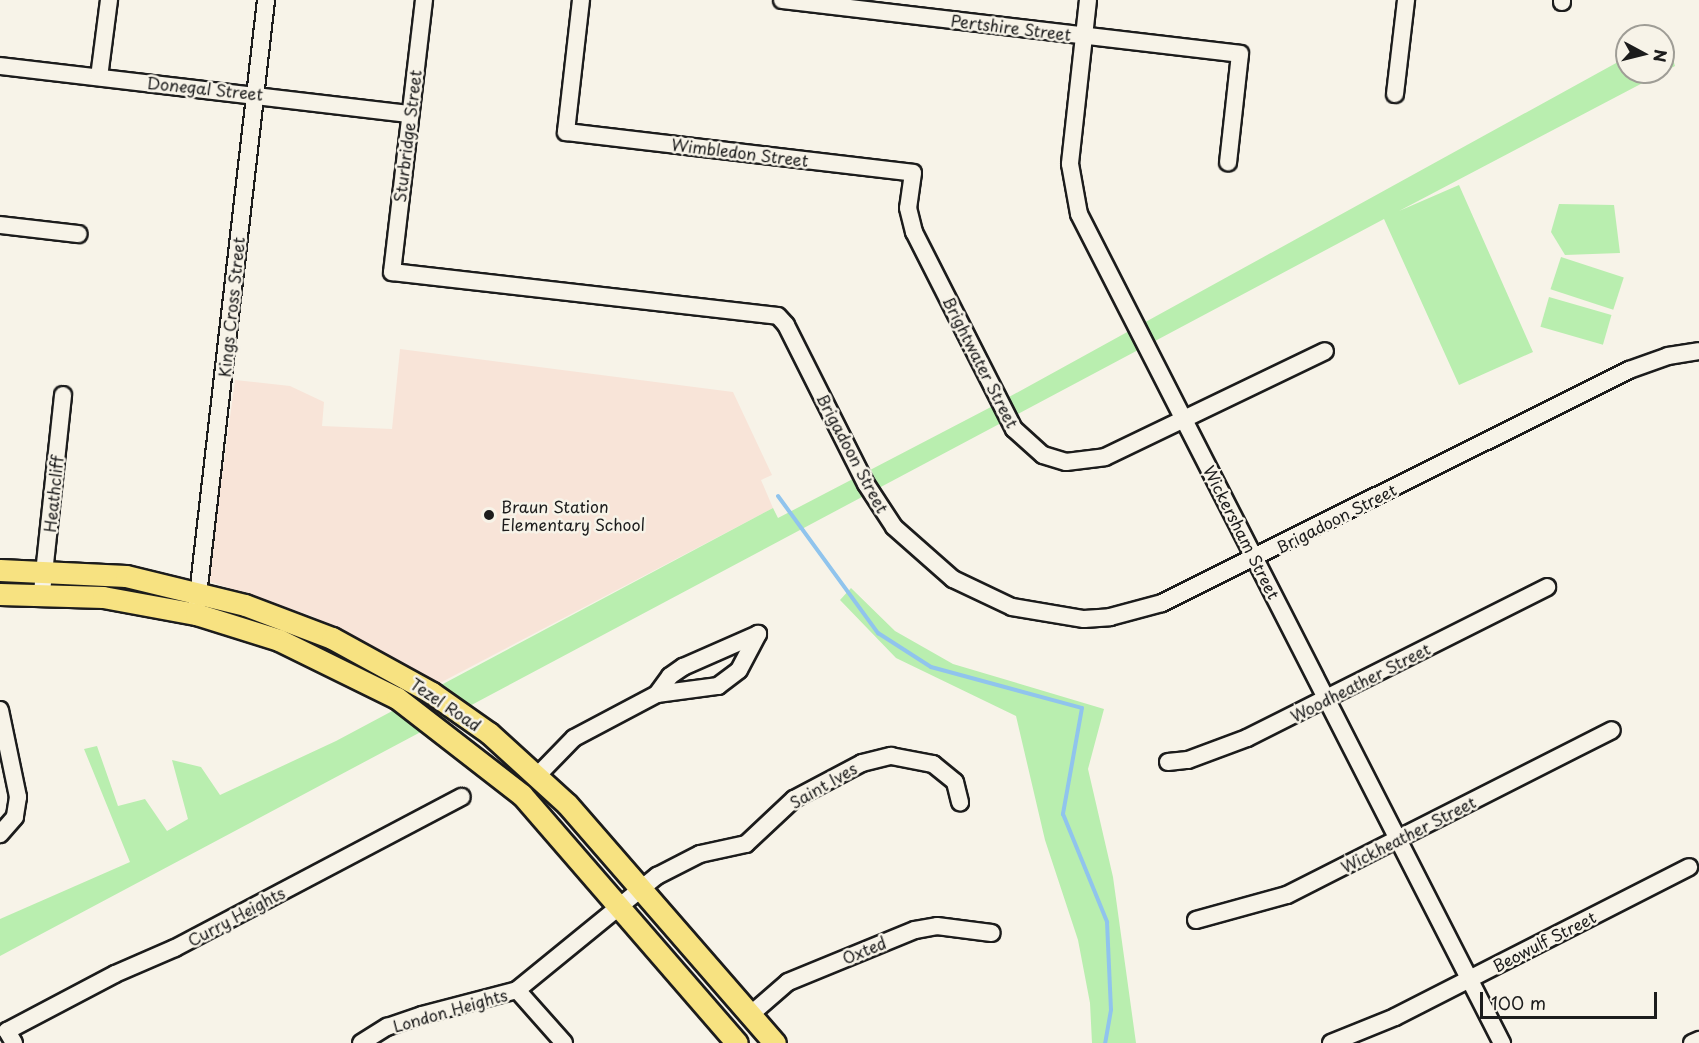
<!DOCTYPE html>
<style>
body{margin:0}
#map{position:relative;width:1699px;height:1043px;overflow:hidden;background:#f7f3e8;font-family:"Playpen Sans",sans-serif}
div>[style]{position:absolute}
.built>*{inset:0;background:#f8e4d8}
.green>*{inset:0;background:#b9eeaf;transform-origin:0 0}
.stream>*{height:4px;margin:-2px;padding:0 2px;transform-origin:2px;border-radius:2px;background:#90c4ed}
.roads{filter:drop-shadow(2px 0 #1c1c1c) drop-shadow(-2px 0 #1c1c1c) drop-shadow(0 2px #1c1c1c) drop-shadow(0 -2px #1c1c1c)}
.minor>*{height:16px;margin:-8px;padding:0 8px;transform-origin:8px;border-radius:8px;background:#f7f3e8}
.major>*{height:21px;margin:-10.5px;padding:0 10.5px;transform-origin:10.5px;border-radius:10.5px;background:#f7e281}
.dots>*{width:16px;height:16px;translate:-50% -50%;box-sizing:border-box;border:3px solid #f7f3e8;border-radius:50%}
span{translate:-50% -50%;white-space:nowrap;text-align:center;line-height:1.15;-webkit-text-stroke:5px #f7f3e8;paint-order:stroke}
.street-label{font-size:16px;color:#1c1c1c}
.poi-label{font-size:16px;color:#1c1c1c}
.left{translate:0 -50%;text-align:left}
.north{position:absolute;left:1615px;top:24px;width:60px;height:60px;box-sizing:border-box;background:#f7f3e8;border:2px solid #9f9d96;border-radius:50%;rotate:97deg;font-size:16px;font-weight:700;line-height:24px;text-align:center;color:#1c1c1c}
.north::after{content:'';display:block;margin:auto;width:21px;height:27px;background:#1c1c1c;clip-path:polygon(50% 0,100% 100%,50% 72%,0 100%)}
.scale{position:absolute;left:1480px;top:992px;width:177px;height:27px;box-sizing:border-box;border:3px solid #1c1c1c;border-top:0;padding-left:8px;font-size:18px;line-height:21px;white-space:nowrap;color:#1c1c1c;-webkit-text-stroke:4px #f7f3e8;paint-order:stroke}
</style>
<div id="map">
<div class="built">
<div style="clip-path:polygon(400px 349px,733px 392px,772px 475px,761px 480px,773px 508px,438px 684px,312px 616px,208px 581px,235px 380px,290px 386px,324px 402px,322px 426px,392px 429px)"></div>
</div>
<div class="green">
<div style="clip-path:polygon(1666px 36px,1675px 66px,1399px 211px,1459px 185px,1533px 352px,1459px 385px,1384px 219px,0 956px,0 919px,130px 862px,84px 749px,97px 746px,118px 806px,145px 799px,167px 831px,188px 819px,172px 760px,201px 767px,220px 795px,336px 741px,773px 508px,778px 518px,989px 408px,1627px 57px,1627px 72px,1663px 72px)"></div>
<div style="clip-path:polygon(1559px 204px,1614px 205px,1620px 253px,1565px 255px,1551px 232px)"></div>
<div style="left:1561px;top:257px;width:66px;height:34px;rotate:18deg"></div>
<div style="left:1549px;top:297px;width:65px;height:31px;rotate:16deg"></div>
<div style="clip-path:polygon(851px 588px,895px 631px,953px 664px,1104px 709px,1088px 769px,1113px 877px,1136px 1043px,1092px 1043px,1090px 1003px,1078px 940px,1045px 840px,1016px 716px,896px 658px,840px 600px)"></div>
</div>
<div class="stream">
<div style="left:778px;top:496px;width:170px;rotate:53.9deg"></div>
<div style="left:878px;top:633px;width:63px;rotate:32.7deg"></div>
<div style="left:931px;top:667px;width:156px;rotate:15.2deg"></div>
<div style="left:1082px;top:708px;width:108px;rotate:100.2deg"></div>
<div style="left:1063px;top:814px;width:117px;rotate:67.8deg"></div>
<div style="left:1107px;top:922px;width:88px;rotate:87.4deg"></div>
<div style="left:1111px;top:1010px;width:34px;rotate:100deg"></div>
</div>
<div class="roads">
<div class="minor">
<div style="left:424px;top:0;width:274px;rotate:96.7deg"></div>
<div style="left:392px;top:272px;width:388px;rotate:6.5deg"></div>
<div style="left:778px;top:316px;width:12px;rotate:48deg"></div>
<div style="left:786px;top:325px;width:178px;rotate:63.3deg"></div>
<div style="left:866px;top:484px;width:51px;rotate:56.9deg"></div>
<div style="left:894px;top:527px;width:79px;rotate:41.4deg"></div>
<div style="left:953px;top:579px;width:65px;rotate:25.4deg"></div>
<div style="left:1012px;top:607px;width:73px;rotate:9.5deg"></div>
<div style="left:1084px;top:619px;width:26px;rotate:-4deg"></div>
<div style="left:1110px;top:617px;width:54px;rotate:-15.1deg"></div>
<div style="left:1162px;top:603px;width:522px;rotate:-26.52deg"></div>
<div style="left:1629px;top:370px;width:41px;rotate:-19.7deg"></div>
<div style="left:1668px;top:356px;width:31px;rotate:-9deg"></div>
<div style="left:581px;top:0;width:133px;rotate:96.5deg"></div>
<div style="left:566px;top:132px;width:349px;rotate:6.7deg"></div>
<div style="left:913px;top:173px;width:35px;rotate:98deg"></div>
<div style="left:908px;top:208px;width:25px;rotate:76deg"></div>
<div style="left:914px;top:232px;width:221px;rotate:63.1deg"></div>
<div style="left:1014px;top:429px;width:39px;rotate:42deg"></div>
<div style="left:1043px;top:455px;width:24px;rotate:17deg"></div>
<div style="left:1066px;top:462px;width:39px;rotate:-7deg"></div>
<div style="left:1105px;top:457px;width:244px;rotate:-25.7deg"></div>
<div style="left:782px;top:0;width:461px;rotate:6.7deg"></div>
<div style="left:1240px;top:54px;width:109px;rotate:96.3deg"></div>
<div style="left:1088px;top:0;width:165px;rotate:96.3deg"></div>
<div style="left:1070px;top:164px;width:51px;rotate:79.8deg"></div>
<div style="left:1079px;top:214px;width:931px;rotate:62.97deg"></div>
<div style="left:1562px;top:2px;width:2px;rotate:-90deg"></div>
<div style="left:0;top:66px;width:412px;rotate:6.7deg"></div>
<div style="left:99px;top:77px;width:78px;rotate:-82.6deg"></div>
<div style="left:1395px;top:94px;width:95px;rotate:-83.3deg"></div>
<div style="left:0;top:225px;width:79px;rotate:6.6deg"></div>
<div style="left:42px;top:592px;width:198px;rotate:-83.9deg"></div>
<div style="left:197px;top:604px;width:608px;rotate:-83.48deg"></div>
<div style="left:657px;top:694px;width:22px;rotate:-54deg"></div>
<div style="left:670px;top:676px;width:16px;rotate:-35deg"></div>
<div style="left:683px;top:667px;width:82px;rotate:-23.7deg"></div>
<div style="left:0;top:710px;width:89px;rotate:78.3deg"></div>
<div style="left:18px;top:797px;width:20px;rotate:99deg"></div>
<div style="left:15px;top:817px;width:23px;rotate:131deg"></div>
<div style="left:1168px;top:762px;width:20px;rotate:-6deg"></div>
<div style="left:1188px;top:760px;width:63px;rotate:-20.4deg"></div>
<div style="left:1247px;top:738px;width:336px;rotate:-26.7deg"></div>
<div style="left:537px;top:776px;width:53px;rotate:-45.8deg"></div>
<div style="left:574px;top:738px;width:94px;rotate:-27.9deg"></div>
<div style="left:657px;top:694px;width:62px;rotate:-7.5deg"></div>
<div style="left:718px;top:686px;width:26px;rotate:-37deg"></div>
<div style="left:739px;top:670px;width:41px;rotate:-62.2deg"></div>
<div style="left:1196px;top:920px;width:94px;rotate:-15.4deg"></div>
<div style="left:1287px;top:895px;width:364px;rotate:-26.9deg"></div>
<div style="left:517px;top:990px;width:71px;rotate:48.4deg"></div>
<div style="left:750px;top:1015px;width:50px;rotate:-41deg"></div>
<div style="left:788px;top:982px;width:137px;rotate:-22.3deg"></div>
<div style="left:915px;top:930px;width:22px;rotate:-10deg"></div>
<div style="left:937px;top:926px;width:55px;rotate:7.3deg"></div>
<div style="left:14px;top:1043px;width:14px;rotate:-120deg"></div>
<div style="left:7px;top:1031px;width:122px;rotate:-27.8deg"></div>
<div style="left:115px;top:974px;width:65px;rotate:-23.4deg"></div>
<div style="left:175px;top:948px;width:324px;rotate:-27.8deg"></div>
<div style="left:361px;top:1043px;width:31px;rotate:-32deg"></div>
<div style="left:387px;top:1027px;width:37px;rotate:-19deg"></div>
<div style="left:422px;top:1015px;width:98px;rotate:-14.7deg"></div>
<div style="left:517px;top:990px;width:181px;rotate:-39.2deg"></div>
<div style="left:657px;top:876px;width:48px;rotate:-27.1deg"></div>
<div style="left:700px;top:854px;width:47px;rotate:-12.3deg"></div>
<div style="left:746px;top:844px;width:66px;rotate:-43.2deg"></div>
<div style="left:794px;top:799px;width:77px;rotate:-27.9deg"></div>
<div style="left:862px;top:763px;width:30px;rotate:-14deg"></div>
<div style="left:891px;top:756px;width:43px;rotate:10.8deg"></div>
<div style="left:933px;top:764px;width:28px;rotate:39deg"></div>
<div style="left:955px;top:782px;width:21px;rotate:76deg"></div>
<div style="left:1331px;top:1043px;width:69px;rotate:-22.1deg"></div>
<div style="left:1395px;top:1017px;width:330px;rotate:-27deg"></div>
<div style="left:1692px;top:1043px;width:8px;rotate:-23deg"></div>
</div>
<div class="major">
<div style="left:0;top:570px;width:126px;rotate:2.7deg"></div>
<div style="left:126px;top:576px;width:122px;rotate:13.7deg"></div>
<div style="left:245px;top:605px;width:93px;rotate:20.8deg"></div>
<div style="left:332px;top:638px;width:114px;rotate:28.8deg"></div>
<div style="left:432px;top:693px;width:70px;rotate:35.1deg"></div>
<div style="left:489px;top:733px;width:105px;rotate:42.3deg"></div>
<div style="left:567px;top:804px;width:317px;rotate:49deg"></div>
<div style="left:0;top:594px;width:103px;rotate:1.7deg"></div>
<div style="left:103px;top:597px;width:95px;rotate:10.4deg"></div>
<div style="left:196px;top:614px;width:87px;rotate:17.4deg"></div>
<div style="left:279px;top:640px;width:131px;rotate:26.2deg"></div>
<div style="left:397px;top:698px;width:158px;rotate:37.8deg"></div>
<div style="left:522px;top:795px;width:328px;rotate:49.1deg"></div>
</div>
</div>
<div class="dots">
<div style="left:489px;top:515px;background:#1c1c1c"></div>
</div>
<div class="street-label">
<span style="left:1011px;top:27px;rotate:7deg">Pertshire Street</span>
<span style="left:205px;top:88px;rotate:6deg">Donegal Street</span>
<span style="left:407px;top:136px;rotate:-83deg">Sturbridge Street</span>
<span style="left:740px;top:152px;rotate:7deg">Wimbledon Street</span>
<span style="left:231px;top:307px;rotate:-84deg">Kings Cross Street</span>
<span style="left:981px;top:362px;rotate:63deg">Brightwater Street</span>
<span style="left:853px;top:453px;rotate:62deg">Brigadoon Street</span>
<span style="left:53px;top:494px;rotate:-84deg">Heathcliff</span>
<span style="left:1336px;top:518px;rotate:-27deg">Brigadoon Street</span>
<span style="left:1242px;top:532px;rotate:63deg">Wickersham Street</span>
<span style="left:1360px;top:682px;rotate:-27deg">Woodheather Street</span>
<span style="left:446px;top:704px;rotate:34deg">Tezel Road</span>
<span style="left:823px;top:785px;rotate:-30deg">Saint Ives</span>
<span style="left:1408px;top:834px;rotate:-27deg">Wickheather Street</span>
<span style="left:236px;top:916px;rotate:-28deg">Curry Heights</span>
<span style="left:1544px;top:941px;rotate:-27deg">Beowulf Street</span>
<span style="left:864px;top:950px;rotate:-22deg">Oxted</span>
<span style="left:450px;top:1010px;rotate:-16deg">London Heights</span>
</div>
<div class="poi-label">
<span class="left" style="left:501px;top:515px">Braun Station<br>Elementary School</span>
</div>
<div class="north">N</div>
<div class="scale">100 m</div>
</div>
